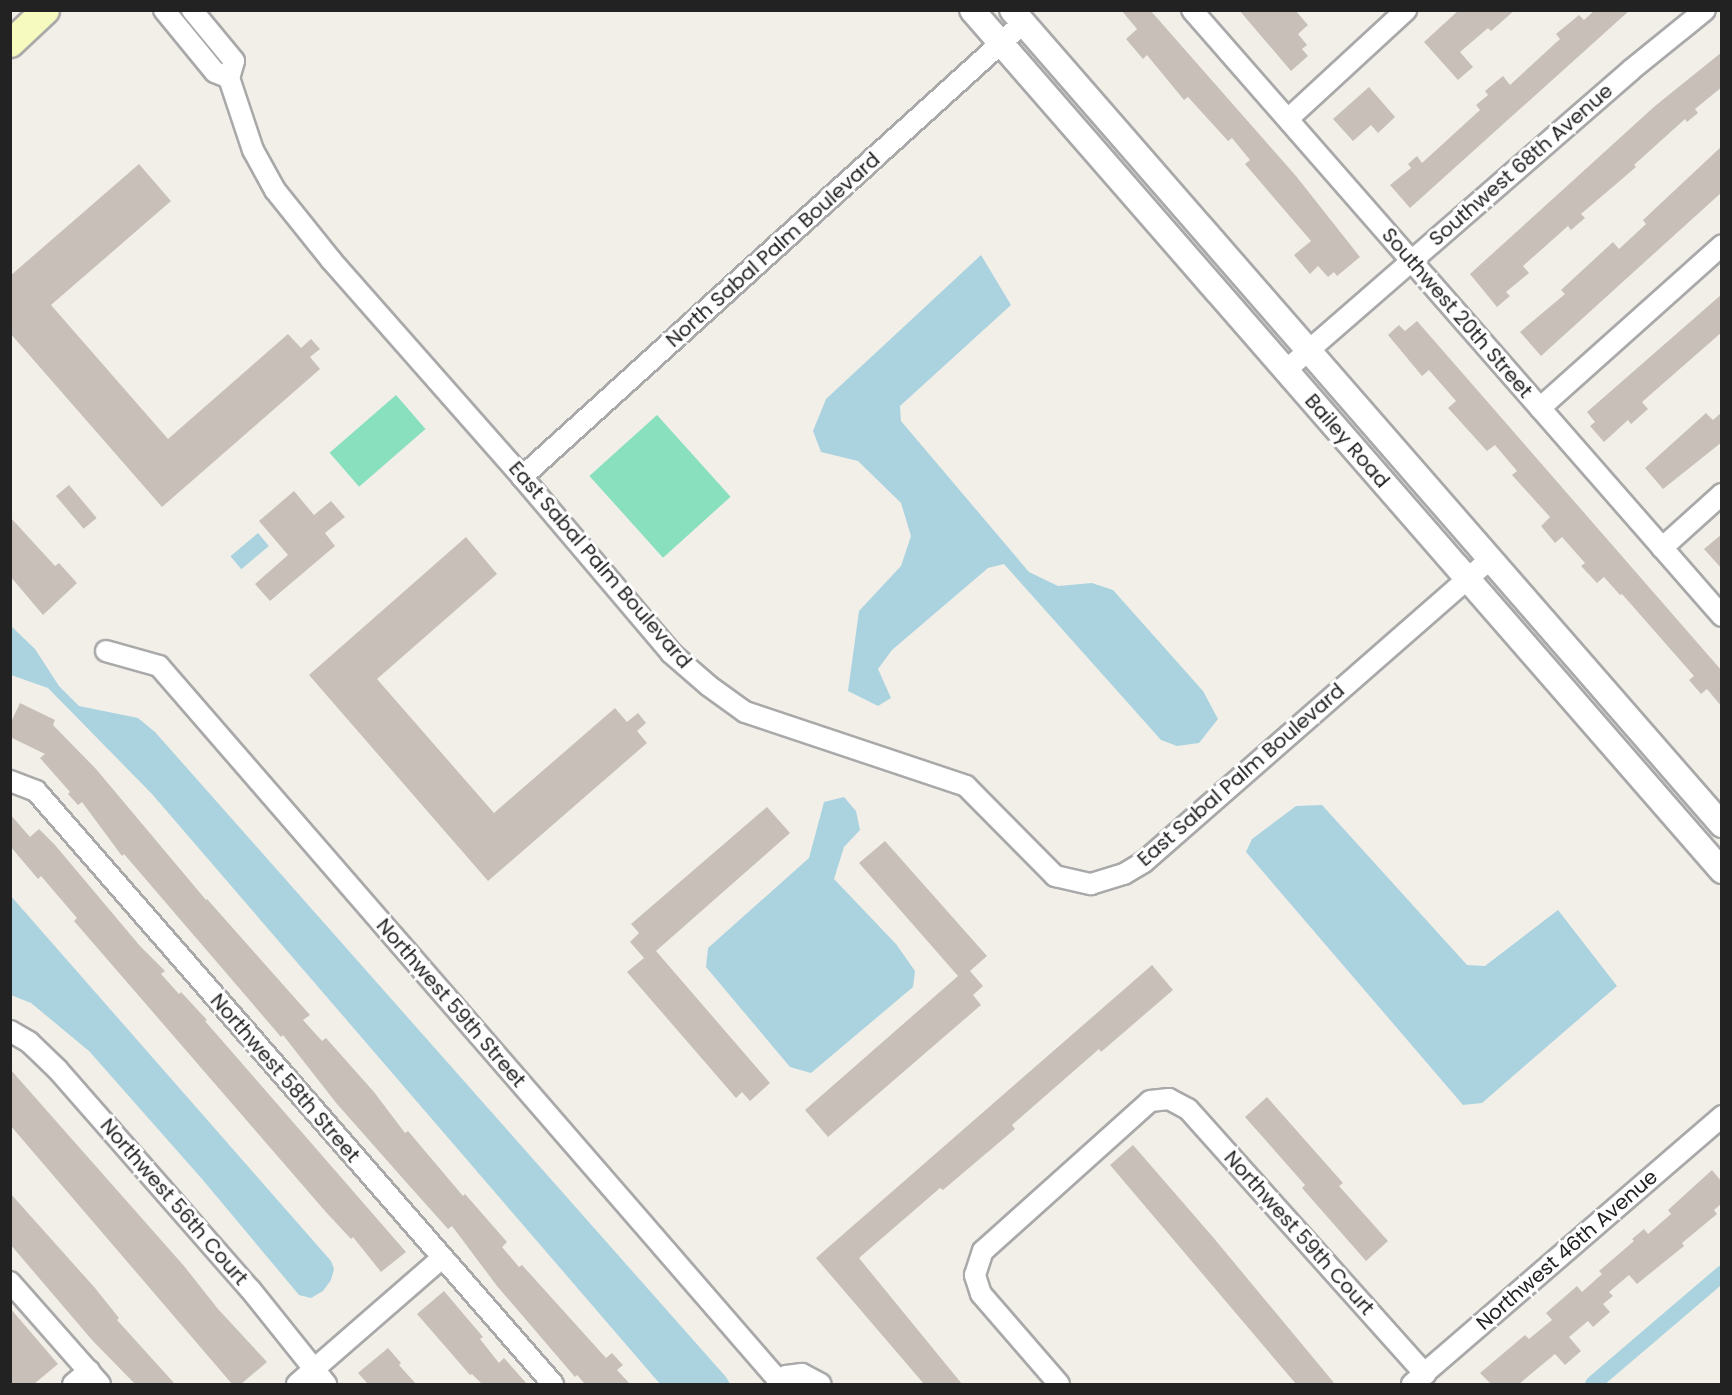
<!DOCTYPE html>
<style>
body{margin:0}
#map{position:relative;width:1732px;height:1395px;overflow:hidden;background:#f2efe9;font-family:Poppins,sans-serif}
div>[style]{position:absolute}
.pitch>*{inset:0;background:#88e0be;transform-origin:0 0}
.water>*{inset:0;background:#aad3df;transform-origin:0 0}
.canal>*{height:16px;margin:-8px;padding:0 8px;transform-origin:8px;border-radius:8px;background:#aad3df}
.building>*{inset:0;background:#c7bfb8;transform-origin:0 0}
.roads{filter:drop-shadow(2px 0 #a9a9a9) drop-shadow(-2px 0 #a9a9a9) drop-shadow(0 2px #a9a9a9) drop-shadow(0 -2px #a9a9a9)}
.minor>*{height:20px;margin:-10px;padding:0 10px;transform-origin:10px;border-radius:10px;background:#fff}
.tertiary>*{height:24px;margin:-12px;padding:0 12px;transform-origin:12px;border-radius:12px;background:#fff}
.secondary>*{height:27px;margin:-13.5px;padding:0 13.5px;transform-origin:13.5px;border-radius:13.5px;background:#f7fabf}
span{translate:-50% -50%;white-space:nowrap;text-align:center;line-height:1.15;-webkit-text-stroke:6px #fff;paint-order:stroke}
.street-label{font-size:20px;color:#222}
.frame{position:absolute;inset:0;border:12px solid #222;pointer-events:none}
</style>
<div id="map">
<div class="pitch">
<div style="left:396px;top:395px;width:45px;height:88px;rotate:49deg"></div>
<div style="left:657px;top:415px;width:110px;height:91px;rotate:48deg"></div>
</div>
<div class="water">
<div style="clip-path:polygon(981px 255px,1011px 305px,900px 406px,901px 421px,1029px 572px,1058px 586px,1092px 583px,1113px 590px,1203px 691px,1218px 719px,1199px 743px,1177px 746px,1161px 740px,1004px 564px,988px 568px,892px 650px,878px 669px,891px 698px,878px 706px,848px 691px,859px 611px,901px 566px,911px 536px,901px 503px,858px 461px,821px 452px,813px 431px,826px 399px)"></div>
<div style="left:258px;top:533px;width:17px;height:36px;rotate:50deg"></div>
<div style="clip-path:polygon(11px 626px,35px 649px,59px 686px,79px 706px,138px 718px,155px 732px,726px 1377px,730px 1384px,660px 1384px,152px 794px,48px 688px,11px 675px)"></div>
<div style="clip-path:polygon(844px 797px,856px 811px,860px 830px,844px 847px,834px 879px,896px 944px,915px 971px,913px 987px,811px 1073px,790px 1067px,706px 967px,708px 948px,809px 858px,824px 802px)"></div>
<div style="clip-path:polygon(1322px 805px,1467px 965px,1485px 966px,1558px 910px,1617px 986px,1482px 1103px,1463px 1105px,1246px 852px,1252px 839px,1296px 806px)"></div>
<div style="clip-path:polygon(10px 895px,331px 1261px,334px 1269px,331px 1280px,323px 1291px,311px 1298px,299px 1295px,202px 1179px,89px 1051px,31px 1003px,11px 995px)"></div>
</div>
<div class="canal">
<div style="left:1593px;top:1384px;width:170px;rotate:-40.5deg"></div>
</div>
<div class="building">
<div style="clip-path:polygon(1121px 10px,1150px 10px,1296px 176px,1360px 257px,1337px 276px,1334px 272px,1328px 277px,1318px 266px,1310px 274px,1294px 255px,1311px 241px,1245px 164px,1250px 160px,1232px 138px,1228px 141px,1188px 97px,1184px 100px,1147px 55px,1143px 59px,1126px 39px,1137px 29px)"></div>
<div style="clip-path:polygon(1239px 10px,1295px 10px,1308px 25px,1298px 34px,1307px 45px,1302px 49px,1308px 56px,1291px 71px)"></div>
<div style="clip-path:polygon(1459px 10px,1515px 10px,1491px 31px,1488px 28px,1460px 52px,1473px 67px,1458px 80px,1424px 42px)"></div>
<div style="clip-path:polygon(1595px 10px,1630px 10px,1410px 208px,1390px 185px,1411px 168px,1408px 164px,1417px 156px,1422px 163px,1480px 110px,1476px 105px,1488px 95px,1485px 91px,1503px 76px,1510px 85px,1560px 39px,1556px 34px,1579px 15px,1584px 20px)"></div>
<div style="clip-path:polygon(1722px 52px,1722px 87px,1695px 109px,1698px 113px,1687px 122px,1685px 119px,1634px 165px,1636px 167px,1581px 214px,1585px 218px,1571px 230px,1568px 226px,1523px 266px,1529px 273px,1506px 292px,1510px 296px,1497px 307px,1470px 274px,1655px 106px)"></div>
<div style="clip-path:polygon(1369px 87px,1395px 117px,1378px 133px,1371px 125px,1353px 141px,1333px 119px)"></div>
<div style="clip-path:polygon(1722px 146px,1722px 192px,1541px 356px,1520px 332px,1565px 294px,1561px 290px,1613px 242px,1619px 249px,1646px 224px,1643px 220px)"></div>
<div style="clip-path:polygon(139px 164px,171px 201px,51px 305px,168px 439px,288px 334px,301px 348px,311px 339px,320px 349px,310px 357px,320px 369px,162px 507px,10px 333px,10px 276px)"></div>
<div style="clip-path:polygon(1722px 294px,1722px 332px,1642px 402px,1648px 409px,1631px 424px,1628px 420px,1604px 442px,1590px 426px,1595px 422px,1587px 412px)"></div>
<div style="clip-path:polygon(1417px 321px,1722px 671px,1722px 707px,1707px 689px,1701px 694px,1689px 680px,1694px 676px,1622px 594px,1620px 595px,1604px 577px,1597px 583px,1581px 566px,1585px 563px,1562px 537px,1555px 543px,1541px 526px,1550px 517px,1512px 475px,1517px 471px,1495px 445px,1487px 451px,1448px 408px,1456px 401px,1429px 370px,1422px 376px,1388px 335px,1399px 325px,1405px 331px)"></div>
<div style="clip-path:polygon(1722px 412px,1722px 442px,1663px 489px,1645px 468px,1706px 413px,1713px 420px)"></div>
<div style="left:69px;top:485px;width:43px;height:17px;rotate:50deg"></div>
<div style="clip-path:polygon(294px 491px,314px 515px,331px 501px,345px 517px,325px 533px,335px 546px,270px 601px,255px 584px,288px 555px,259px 521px)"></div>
<div style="clip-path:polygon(10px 517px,55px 566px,59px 563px,77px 583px,43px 615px,10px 576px)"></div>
<div style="clip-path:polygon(1722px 534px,1722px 569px,1704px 549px)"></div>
<div style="clip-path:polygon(466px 537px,497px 574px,377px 679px,494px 813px,615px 708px,627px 722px,638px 713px,646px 723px,637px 731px,647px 743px,488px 881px,309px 675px)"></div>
<div style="clip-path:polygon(20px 703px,55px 720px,53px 725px,96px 769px,206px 900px,207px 899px,310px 1015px,303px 1020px,322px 1041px,326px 1038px,374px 1092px,405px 1133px,408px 1131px,463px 1196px,465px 1194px,507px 1242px,502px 1247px,519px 1267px,522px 1265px,606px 1358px,612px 1353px,623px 1365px,617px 1370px,630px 1384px,585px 1384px,577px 1375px,575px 1377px,497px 1286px,452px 1226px,448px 1229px,406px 1182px,337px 1104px,283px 1035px,281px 1037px,124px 854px,122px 856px,82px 802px,78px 805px,68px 794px,70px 792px,40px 758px,45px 754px,10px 737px,10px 724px)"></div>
<div style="clip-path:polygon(767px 807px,790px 833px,656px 951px,770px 1083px,750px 1101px,742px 1092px,736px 1098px,627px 972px,644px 958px,630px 942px,639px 933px,631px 924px)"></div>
<div style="clip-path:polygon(10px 814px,30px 837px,39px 829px,55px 845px,140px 946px,165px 971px,161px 974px,179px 994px,181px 992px,207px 1020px,205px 1021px,406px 1252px,381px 1272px,353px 1237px,351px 1239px,325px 1211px,74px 921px,77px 918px,41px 876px,38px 879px,10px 846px)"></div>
<div style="clip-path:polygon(885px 841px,987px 956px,970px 971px,983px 986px,973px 995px,981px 1005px,828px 1137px,805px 1110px,958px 976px,859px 863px)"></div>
<div style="clip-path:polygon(1152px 965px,1173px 990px,1101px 1052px,1099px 1049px,1012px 1125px,1015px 1129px,943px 1190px,940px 1188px,859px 1258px,962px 1384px,924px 1384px,816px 1258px)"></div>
<div style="clip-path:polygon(10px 1069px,184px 1266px,218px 1309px,267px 1362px,241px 1384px,232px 1384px,10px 1125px)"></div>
<div style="clip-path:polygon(1267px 1097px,1343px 1183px,1339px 1186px,1388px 1241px,1366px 1261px,1302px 1188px,1305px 1185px,1245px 1117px)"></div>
<div style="clip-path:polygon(1133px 1145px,1212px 1236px,1335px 1384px,1296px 1384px,1110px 1165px)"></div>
<div style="clip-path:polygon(1712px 1170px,1722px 1182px,1722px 1203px,1714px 1210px,1717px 1214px,1682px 1243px,1684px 1246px,1637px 1284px,1629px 1275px,1609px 1292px,1613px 1296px,1603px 1304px,1610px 1312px,1593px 1327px,1588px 1321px,1569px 1337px,1581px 1351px,1565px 1365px,1555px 1354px,1519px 1384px,1491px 1384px,1480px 1373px,1525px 1335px,1529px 1339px,1552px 1320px,1546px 1313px,1577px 1286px,1582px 1292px,1602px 1274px,1599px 1271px,1634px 1241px,1632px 1239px,1644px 1229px,1648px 1234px,1671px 1214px,1668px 1210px)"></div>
<div style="clip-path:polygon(10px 1193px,95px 1288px,119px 1318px,117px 1320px,175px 1384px,135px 1384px,92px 1340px,10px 1244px)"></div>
<div style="clip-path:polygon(444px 1291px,483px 1337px,480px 1339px,499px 1363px,504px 1358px,527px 1384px,482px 1384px,472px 1374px,470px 1375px,417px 1314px)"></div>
<div style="clip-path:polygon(10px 1308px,58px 1364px,34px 1384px,10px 1384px)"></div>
<div style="clip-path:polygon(388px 1348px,401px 1363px,399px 1365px,416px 1384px,368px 1384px,358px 1373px)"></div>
</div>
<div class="roads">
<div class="minor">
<div style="left:164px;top:10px;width:80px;rotate:50.6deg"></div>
<div style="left:215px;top:72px;width:15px;rotate:23deg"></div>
<div style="left:192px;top:10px;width:66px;rotate:50.5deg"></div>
<div style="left:234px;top:61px;width:18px;rotate:106deg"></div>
<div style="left:229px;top:78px;width:76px;rotate:71.6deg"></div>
<div style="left:253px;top:150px;width:46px;rotate:61.2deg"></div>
<div style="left:275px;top:190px;width:90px;rotate:51.3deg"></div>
<div style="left:331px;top:260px;width:289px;rotate:48.6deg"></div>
<div style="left:522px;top:477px;width:231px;rotate:49.7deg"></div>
<div style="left:671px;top:653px;width:50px;rotate:41deg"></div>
<div style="left:709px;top:686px;width:44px;rotate:35.8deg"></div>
<div style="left:745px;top:712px;width:233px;rotate:18.5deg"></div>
<div style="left:966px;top:786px;width:127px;rotate:45.3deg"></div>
<div style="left:1055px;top:876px;width:37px;rotate:13deg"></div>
<div style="left:1091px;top:884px;width:34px;rotate:-17deg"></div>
<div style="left:1124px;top:874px;width:23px;rotate:-31deg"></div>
<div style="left:1144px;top:862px;width:460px;rotate:-41.2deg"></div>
<div style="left:1192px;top:10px;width:805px;rotate:48.83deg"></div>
<div style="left:1288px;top:119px;width:161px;rotate:-42.7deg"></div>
<div style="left:1285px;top:371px;width:459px;rotate:-41deg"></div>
<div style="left:1631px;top:70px;width:95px;rotate:-39deg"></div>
<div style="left:1540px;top:408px;width:244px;rotate:-41.8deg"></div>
<div style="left:522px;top:477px;width:676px;rotate:-42.18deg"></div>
<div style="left:1662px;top:548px;width:81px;rotate:-42deg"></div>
<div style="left:106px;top:651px;width:55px;rotate:15.8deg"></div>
<div style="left:159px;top:666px;width:946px;rotate:49.07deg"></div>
<div style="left:10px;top:781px;width:28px;rotate:21deg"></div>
<div style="left:36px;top:791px;width:787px;rotate:48.92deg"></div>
<div style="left:10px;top:1031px;width:22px;rotate:30deg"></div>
<div style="left:29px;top:1042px;width:40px;rotate:44deg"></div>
<div style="left:58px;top:1070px;width:291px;rotate:48.8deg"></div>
<div style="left:250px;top:1289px;width:122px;rotate:51.3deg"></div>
<div style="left:10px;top:1282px;width:136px;rotate:48.6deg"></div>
<div style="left:73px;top:1384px;width:21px;rotate:-39deg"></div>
<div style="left:297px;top:1384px;width:192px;rotate:-41deg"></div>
<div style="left:777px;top:1384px;width:12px;rotate:-42deg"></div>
<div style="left:786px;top:1376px;width:16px;rotate:-7deg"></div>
<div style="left:802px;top:1374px;width:21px;rotate:28deg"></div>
<div style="left:1059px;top:1384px;width:119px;rotate:-130.9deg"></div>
<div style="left:981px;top:1294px;width:20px;rotate:-108deg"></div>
<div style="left:975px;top:1275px;width:25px;rotate:-72deg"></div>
<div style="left:983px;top:1251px;width:224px;rotate:-41.9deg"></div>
<div style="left:1150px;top:1101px;width:19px;rotate:-6deg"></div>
<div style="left:1169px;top:1099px;width:21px;rotate:28deg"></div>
<div style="left:1188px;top:1109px;width:356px;rotate:48.2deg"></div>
<div style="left:1412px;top:1384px;width:410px;rotate:-40.8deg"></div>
</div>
<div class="tertiary">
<div style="left:972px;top:10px;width:1142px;rotate:48.94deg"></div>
<div style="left:1012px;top:10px;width:1081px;rotate:48.94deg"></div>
</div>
<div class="secondary">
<div style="left:10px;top:43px;width:48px;rotate:-43.3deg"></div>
</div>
</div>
<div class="street-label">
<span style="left:1521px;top:165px;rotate:-41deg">Southwest 68th Avenue</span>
<span style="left:773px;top:250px;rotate:-42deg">North Sabal Palm Boulevard</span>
<span style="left:1457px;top:313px;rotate:49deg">Southwest 20th Street</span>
<span style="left:1347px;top:441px;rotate:49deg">Bailey Road</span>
<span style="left:600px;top:565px;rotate:49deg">East Sabal Palm Boulevard</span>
<span style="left:1241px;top:775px;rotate:-41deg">East Sabal Palm Boulevard</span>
<span style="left:451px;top:1003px;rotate:49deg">Northwest 59th Street</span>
<span style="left:285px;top:1078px;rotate:49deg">Northwest 58th Street</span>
<span style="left:174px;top:1202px;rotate:49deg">Northwest 56th Court</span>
<span style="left:1299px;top:1233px;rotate:48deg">Northwest 59th Court</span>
<span style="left:1567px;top:1250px;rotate:-41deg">Northwest 46th Avenue</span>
</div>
<div class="frame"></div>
</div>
